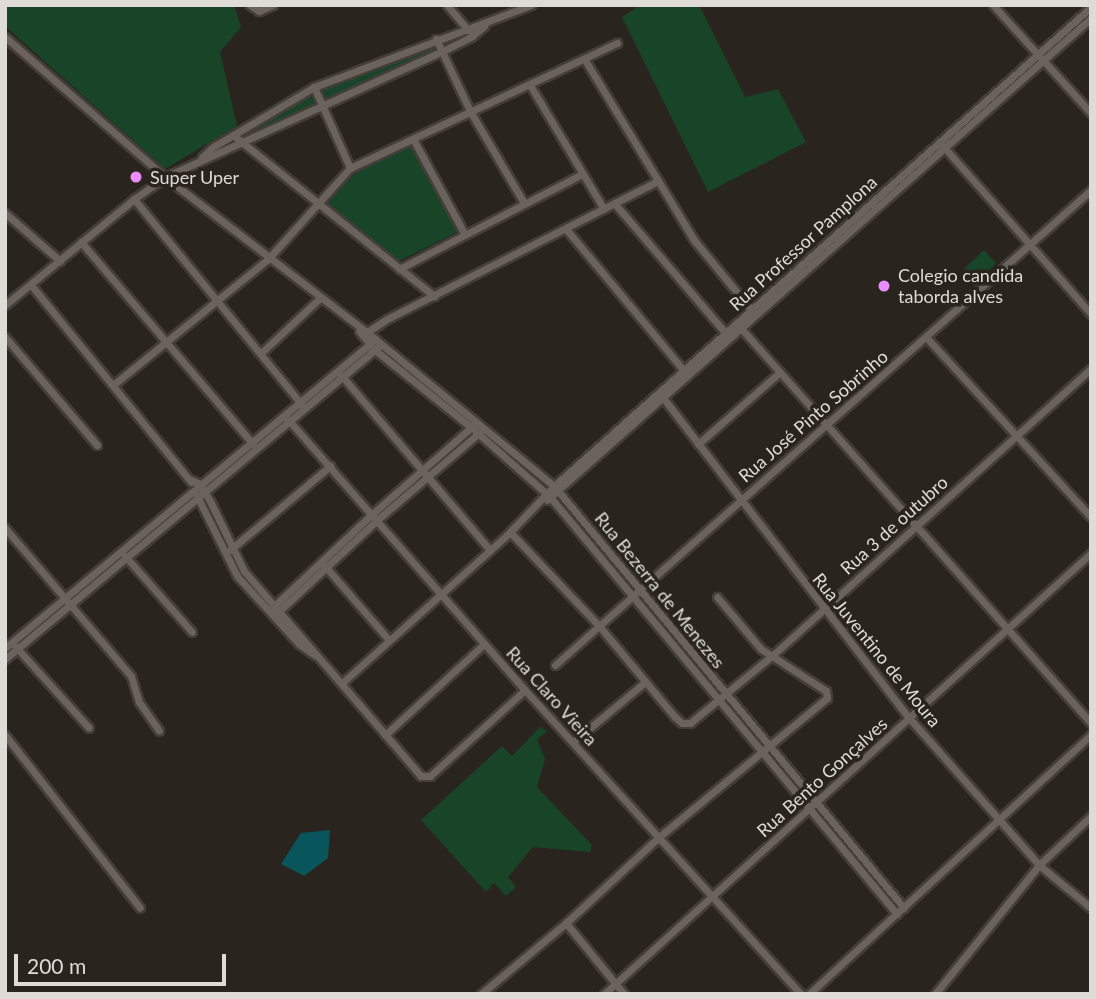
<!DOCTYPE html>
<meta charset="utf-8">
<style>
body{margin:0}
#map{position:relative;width:1096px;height:999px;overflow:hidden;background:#2a241f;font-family:Lato,sans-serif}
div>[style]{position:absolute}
.green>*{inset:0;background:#184527;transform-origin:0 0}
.water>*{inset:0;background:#08565b}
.roads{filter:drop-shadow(2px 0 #443e3a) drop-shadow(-2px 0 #443e3a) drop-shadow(0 2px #443e3a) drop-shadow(0 -2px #443e3a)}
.minor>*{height:7px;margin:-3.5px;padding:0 3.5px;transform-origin:3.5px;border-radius:3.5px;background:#6a635d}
.dots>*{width:19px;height:19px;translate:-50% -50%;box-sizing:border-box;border:4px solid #2a241f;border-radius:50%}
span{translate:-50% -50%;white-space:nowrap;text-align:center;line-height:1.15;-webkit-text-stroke:7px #2a241f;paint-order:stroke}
.poi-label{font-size:18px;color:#dfdbd7}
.left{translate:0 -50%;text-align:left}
.street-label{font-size:18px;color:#dfdbd7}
.frame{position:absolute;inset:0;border:7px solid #dfdbd7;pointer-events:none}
.scale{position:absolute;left:14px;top:954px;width:212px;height:32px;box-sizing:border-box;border:4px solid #dfdbd7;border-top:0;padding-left:9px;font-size:21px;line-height:24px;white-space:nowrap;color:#dfdbd7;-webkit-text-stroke:5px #2a241f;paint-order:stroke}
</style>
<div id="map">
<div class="green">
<div style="clip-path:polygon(5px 5px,234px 5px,241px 27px,220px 52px,237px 126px,165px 169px,5px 26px)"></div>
<div style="clip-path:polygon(640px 5px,699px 5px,745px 97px,778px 89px,806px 142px,708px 192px,622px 17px)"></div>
<div style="clip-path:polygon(433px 46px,436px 47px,434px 52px,329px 100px,322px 97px,324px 88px)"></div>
<div style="clip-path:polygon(309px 95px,315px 103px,312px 106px,244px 137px)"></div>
<div style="clip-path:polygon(412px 146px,459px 231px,397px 262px,326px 205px,351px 177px,366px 166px)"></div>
<div style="left:984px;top:250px;width:18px;height:27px;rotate:47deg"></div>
<div style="clip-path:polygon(541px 726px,547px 732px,537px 739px,545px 759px,537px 787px,592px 845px,590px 852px,533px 847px,508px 877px,516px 887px,506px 896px,494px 883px,486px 892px,421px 820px,502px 746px,512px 756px)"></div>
</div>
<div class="water">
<div style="clip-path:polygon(330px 830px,328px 858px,304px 876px,281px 864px,301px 833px)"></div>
</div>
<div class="roads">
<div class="minor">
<div style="left:250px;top:5px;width:11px;rotate:34deg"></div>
<div style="left:259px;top:11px;width:15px;rotate:-23deg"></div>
<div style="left:447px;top:5px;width:33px;rotate:50deg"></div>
<div style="left:993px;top:5px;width:146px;rotate:47.8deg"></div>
<div style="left:5px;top:37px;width:213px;rotate:41.2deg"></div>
<div style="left:165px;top:177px;width:265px;rotate:37.6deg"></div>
<div style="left:375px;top:339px;width:232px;rotate:39.4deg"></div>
<div style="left:554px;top:486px;width:548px;rotate:50.33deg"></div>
<div style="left:436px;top:39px;width:80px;rotate:64.7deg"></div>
<div style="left:470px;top:111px;width:107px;rotate:59.6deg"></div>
<div style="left:585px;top:60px;width:210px;rotate:58.8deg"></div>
<div style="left:694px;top:240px;width:93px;rotate:50.7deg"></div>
<div style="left:530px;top:85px;width:144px;rotate:59.2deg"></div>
<div style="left:314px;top:87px;width:89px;rotate:66deg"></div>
<div style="left:233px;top:135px;width:258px;rotate:38.7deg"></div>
<div style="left:413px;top:139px;width:107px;rotate:61.5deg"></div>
<div style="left:943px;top:146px;width:224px;rotate:48.6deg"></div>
<div style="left:202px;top:157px;width:15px;rotate:-42deg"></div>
<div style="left:213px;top:147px;width:117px;rotate:-30.7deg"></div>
<div style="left:314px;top:87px;width:232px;rotate:-20.7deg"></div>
<div style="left:134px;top:199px;width:267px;rotate:50.8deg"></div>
<div style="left:615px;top:204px;width:174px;rotate:49.4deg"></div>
<div style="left:5px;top:213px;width:73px;rotate:41.1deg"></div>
<div style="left:566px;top:229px;width:187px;rotate:50.2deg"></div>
<div style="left:81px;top:242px;width:265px;rotate:49.6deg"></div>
<div style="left:399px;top:269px;width:206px;rotate:-27.4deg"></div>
<div style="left:31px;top:285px;width:254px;rotate:50.9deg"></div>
<div style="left:5px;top:305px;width:167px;rotate:-39.4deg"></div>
<div style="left:134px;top:199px;width:38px;rotate:-35deg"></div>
<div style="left:165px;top:177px;width:305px;rotate:-24.4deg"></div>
<div style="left:443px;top:51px;width:33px;rotate:-27deg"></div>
<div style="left:472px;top:36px;width:16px;rotate:-40deg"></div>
<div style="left:739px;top:326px;width:531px;rotate:48.44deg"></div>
<div style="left:359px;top:331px;width:25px;rotate:50deg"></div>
<div style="left:375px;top:350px;width:124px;rotate:38.8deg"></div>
<div style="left:472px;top:428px;width:106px;rotate:41.5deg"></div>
<div style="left:551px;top:498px;width:541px;rotate:50.25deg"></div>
<div style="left:364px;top:334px;width:27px;rotate:-33deg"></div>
<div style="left:387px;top:319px;width:304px;rotate:-27deg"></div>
<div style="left:5px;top:337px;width:142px;rotate:49.6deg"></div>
<div style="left:926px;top:337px;width:244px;rotate:47.5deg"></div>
<div style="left:261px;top:353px;width:79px;rotate:-43deg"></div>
<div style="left:341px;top:375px;width:228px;rotate:49.6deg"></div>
<div style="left:113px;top:385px;width:200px;rotate:-39.1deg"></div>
<div style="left:268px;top:259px;width:122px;rotate:-48deg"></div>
<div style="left:350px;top:168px;width:295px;rotate:-25.1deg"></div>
<div style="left:661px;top:395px;width:409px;rotate:52.5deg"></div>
<div style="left:910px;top:719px;width:195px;rotate:48.5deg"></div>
<div style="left:1039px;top:865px;width:67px;rotate:39.6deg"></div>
<div style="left:285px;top:416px;width:364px;rotate:48.8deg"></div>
<div style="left:525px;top:690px;width:411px;rotate:47.8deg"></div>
<div style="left:698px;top:444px;width:109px;rotate:-41.3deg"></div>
<div style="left:191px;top:480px;width:10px;rotate:24deg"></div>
<div style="left:200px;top:484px;width:20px;rotate:60deg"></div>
<div style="left:210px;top:501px;width:78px;rotate:64.1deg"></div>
<div style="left:244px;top:571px;width:271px;rotate:49.2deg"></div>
<div style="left:421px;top:776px;width:9px"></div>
<div style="left:430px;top:776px;width:128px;rotate:-42.2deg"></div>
<div style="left:195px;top:492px;width:94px;rotate:63.4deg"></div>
<div style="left:237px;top:576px;width:92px;rotate:47.6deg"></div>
<div style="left:299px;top:644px;width:19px;rotate:35deg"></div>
<div style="left:547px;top:500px;width:727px;rotate:-41.54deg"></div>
<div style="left:5px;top:528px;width:194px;rotate:49.6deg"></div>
<div style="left:131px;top:676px;width:27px;rotate:73deg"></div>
<div style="left:139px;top:702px;width:35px;rotate:55deg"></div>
<div style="left:510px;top:532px;width:131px;rotate:46.5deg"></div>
<div style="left:600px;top:627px;width:117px;rotate:50.2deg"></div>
<div style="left:675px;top:717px;width:9px;rotate:41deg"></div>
<div style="left:682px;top:723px;width:8px"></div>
<div style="left:690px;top:723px;width:109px;rotate:-39.4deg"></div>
<div style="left:774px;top:654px;width:426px;rotate:-42deg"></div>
<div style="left:230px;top:550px;width:131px;rotate:-40deg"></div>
<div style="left:125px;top:556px;width:101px;rotate:48.6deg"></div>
<div style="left:324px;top:565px;width:99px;rotate:49.1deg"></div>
<div style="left:273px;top:607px;width:136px;rotate:-43.2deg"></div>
<div style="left:372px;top:514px;width:135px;rotate:-41.1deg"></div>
<div style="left:277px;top:613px;width:137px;rotate:-42.9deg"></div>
<div style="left:377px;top:520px;width:135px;rotate:-40.5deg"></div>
<div style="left:15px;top:646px;width:110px;rotate:47.9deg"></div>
<div style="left:5px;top:648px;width:478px;rotate:-39.8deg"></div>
<div style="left:5px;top:659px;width:486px;rotate:-39.9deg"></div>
<div style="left:555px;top:665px;width:716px;rotate:-41.55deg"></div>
<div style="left:342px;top:683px;width:226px;rotate:-41.9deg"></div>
<div style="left:510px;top:532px;width:64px;rotate:-46.3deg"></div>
<div style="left:554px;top:486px;width:720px;rotate:-41.73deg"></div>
<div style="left:5px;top:735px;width:219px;rotate:52deg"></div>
<div style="left:385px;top:735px;width:134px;rotate:-42.6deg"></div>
<div style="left:573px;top:742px;width:94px;rotate:-39.8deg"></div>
<div style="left:566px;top:923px;width:92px;rotate:50.8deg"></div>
<div style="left:481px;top:994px;width:111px;rotate:-39.9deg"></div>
<div style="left:566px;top:923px;width:127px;rotate:-42.8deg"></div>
<div style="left:659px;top:837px;width:218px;rotate:-39.6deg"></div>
<div style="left:827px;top:698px;width:7px;rotate:-98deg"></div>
<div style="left:826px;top:691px;width:77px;rotate:-147.1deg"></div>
<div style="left:761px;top:649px;width:68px;rotate:-130.2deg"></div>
<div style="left:604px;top:994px;width:657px;rotate:-42.16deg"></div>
<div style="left:809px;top:994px;width:383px;rotate:-42.6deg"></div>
<div style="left:935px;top:994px;width:166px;rotate:-51.1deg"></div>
<div style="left:1039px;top:865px;width:71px;rotate:-43.3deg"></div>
</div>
</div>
<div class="dots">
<div style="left:136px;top:177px;background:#ea8dfd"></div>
<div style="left:884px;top:286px;background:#ea8dfd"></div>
</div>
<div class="poi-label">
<span class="left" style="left:150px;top:177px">Super Uper</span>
<span class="left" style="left:898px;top:286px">Colegio candida<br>taborda alves</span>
</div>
<div class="street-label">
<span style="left:803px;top:243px;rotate:-42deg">Rua Professor Pamplona</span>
<span style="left:813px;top:416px;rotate:-41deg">Rua José Pinto Sobrinho</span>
<span style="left:894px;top:525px;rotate:-42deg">Rua 3 de outubro</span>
<span style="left:660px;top:590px;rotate:51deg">Rua Bezerra de Menezes</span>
<span style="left:877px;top:650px;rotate:51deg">Rua Juventino de Moura</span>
<span style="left:552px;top:696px;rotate:48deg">Rua Claro Vieira</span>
<span style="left:822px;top:777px;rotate:-42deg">Rua Bento Gonçalves</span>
</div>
<div class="frame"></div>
<div class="scale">200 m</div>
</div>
